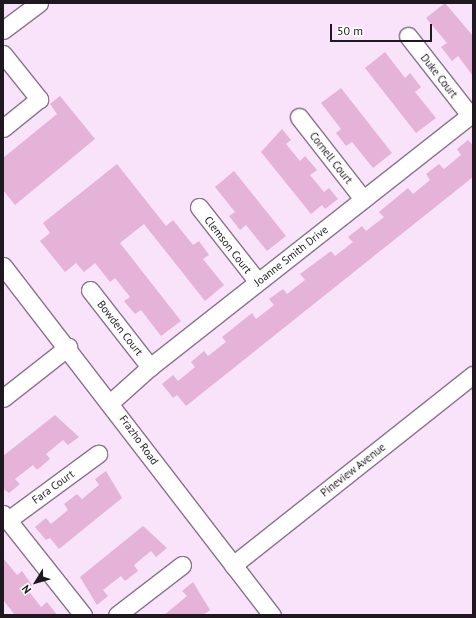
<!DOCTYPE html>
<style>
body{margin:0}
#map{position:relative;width:476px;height:618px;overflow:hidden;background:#f9e3fb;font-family:"PT Sans",sans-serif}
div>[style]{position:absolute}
.building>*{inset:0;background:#e4b3d7}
.roads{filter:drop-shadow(1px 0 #88758a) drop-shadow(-1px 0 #88758a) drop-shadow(0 1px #88758a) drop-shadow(0 -1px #88758a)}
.minor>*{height:17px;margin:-8.5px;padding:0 8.5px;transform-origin:8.5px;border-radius:8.5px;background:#fff}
span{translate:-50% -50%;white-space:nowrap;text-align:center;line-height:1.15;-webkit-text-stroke:3px #fff;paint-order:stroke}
.street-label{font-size:11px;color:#201820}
.frame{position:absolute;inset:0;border:4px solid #201820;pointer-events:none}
.north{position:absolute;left:16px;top:562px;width:40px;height:40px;-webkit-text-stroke:3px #fff;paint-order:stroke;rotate:233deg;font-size:11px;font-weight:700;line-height:16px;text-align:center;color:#201820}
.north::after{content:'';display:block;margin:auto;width:14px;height:18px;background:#201820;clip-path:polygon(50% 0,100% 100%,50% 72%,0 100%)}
.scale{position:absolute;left:330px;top:24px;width:102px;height:18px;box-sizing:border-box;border:2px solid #201820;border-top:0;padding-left:5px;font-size:12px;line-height:14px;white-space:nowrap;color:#201820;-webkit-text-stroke:3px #fff;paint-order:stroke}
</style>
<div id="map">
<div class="building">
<div style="clip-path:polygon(445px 3px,473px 36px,473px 76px,458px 56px,452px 61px,441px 47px,447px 43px,426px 18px)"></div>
<div style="clip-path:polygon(385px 52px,405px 78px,410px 73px,421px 87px,415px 92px,436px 118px,416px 133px,365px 68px)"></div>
<div style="clip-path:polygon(341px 88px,392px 153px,373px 168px,352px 142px,346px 146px,336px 133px,341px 129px,321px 103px)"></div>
<div style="clip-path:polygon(60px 96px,95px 139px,15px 205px,3px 190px,3px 158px,57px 114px,50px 104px)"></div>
<div style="clip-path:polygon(282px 129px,291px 140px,286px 144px,300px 161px,305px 156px,317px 170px,310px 175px,324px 192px,329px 188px,338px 199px,325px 209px,322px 205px,311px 214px,261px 152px)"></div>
<div style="clip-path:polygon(468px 140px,473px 145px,473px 177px,186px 406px,177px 395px,173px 398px,162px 384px,173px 375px,178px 381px,195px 367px,191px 362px,204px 351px,208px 356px,226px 342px,222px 337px,252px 313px,256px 319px,274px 305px,269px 299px,283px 289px,287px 294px,305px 280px,300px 274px,331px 251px,335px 256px,353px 242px,348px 237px,362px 226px,366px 231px,384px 217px,379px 212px,408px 188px,413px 194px,430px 180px,426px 174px,439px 164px,444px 169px,461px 155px,457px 149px)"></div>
<div style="clip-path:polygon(117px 164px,166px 226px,173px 220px,193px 245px,199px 241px,209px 255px,203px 259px,224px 285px,205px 301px,144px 224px,120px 243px,181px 321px,161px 336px,141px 310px,135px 314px,124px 301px,130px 297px,115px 278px,110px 282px,95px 263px,84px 272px,76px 263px,65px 272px,40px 241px,50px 233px,43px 223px)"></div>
<div style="clip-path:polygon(234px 171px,286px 236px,267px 251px,246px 225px,240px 230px,229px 216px,235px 212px,215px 187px)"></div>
<div style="clip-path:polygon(55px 415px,79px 437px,68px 445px,63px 440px,46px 454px,50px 459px,37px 470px,33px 465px,15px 479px,20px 484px,9px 493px,3px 489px,3px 456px)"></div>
<div style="clip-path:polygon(106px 471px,122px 498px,59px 549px,50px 538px,46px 540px,35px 527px,46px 518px,51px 524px,68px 510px,64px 504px,77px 494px,82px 499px,99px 485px,95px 479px)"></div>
<div style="clip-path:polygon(143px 526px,167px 548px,156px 557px,151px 551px,134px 565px,138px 571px,125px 581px,121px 576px,103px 590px,108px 596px,97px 605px,80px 577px)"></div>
<div style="clip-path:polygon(3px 558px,17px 575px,22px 571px,32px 585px,27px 589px,41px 607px,47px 602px,57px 615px,15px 615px,3px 600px)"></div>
<div style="clip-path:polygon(193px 582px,210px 610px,203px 615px,164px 615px,187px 596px,182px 591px)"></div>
</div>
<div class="roads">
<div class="minor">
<div style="left:3px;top:30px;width:45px;rotate:-36.9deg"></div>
<div style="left:408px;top:36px;width:100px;rotate:51.9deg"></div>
<div style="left:3px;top:54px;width:58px;rotate:51.3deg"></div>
<div style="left:39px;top:99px;width:46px;rotate:141.1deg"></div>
<div style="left:299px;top:117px;width:104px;rotate:52deg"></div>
<div style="left:199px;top:207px;width:95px;rotate:51.8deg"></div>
<div style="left:3px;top:266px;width:441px;rotate:52.4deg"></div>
<div style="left:90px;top:290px;width:98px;rotate:52.1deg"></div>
<div style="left:3px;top:398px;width:83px;rotate:-38.1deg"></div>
<div style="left:111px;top:402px;width:52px;rotate:-41.9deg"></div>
<div style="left:150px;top:367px;width:411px;rotate:-38.2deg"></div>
<div style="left:3px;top:514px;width:129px;rotate:51.6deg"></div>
<div style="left:8px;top:520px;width:112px;rotate:-36.3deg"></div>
<div style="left:233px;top:565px;width:306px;rotate:-38.4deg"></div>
<div style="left:117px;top:615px;width:82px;rotate:-37.6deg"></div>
</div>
</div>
<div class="street-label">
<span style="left:439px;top:76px;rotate:52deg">Duke Court</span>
<span style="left:331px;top:158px;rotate:52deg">Cornell Court</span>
<span style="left:228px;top:245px;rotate:52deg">Clemson Court</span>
<span style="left:291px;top:256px;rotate:-38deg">Joanne Smith Drive</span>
<span style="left:120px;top:328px;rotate:52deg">Bowden Court</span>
<span style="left:139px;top:440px;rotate:54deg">Frazho Road</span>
<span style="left:353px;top:470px;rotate:-38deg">Pineview Avenue</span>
<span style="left:53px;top:487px;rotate:-36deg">Fara Court</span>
</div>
<div class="frame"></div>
<div class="north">N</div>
<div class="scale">50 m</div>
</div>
